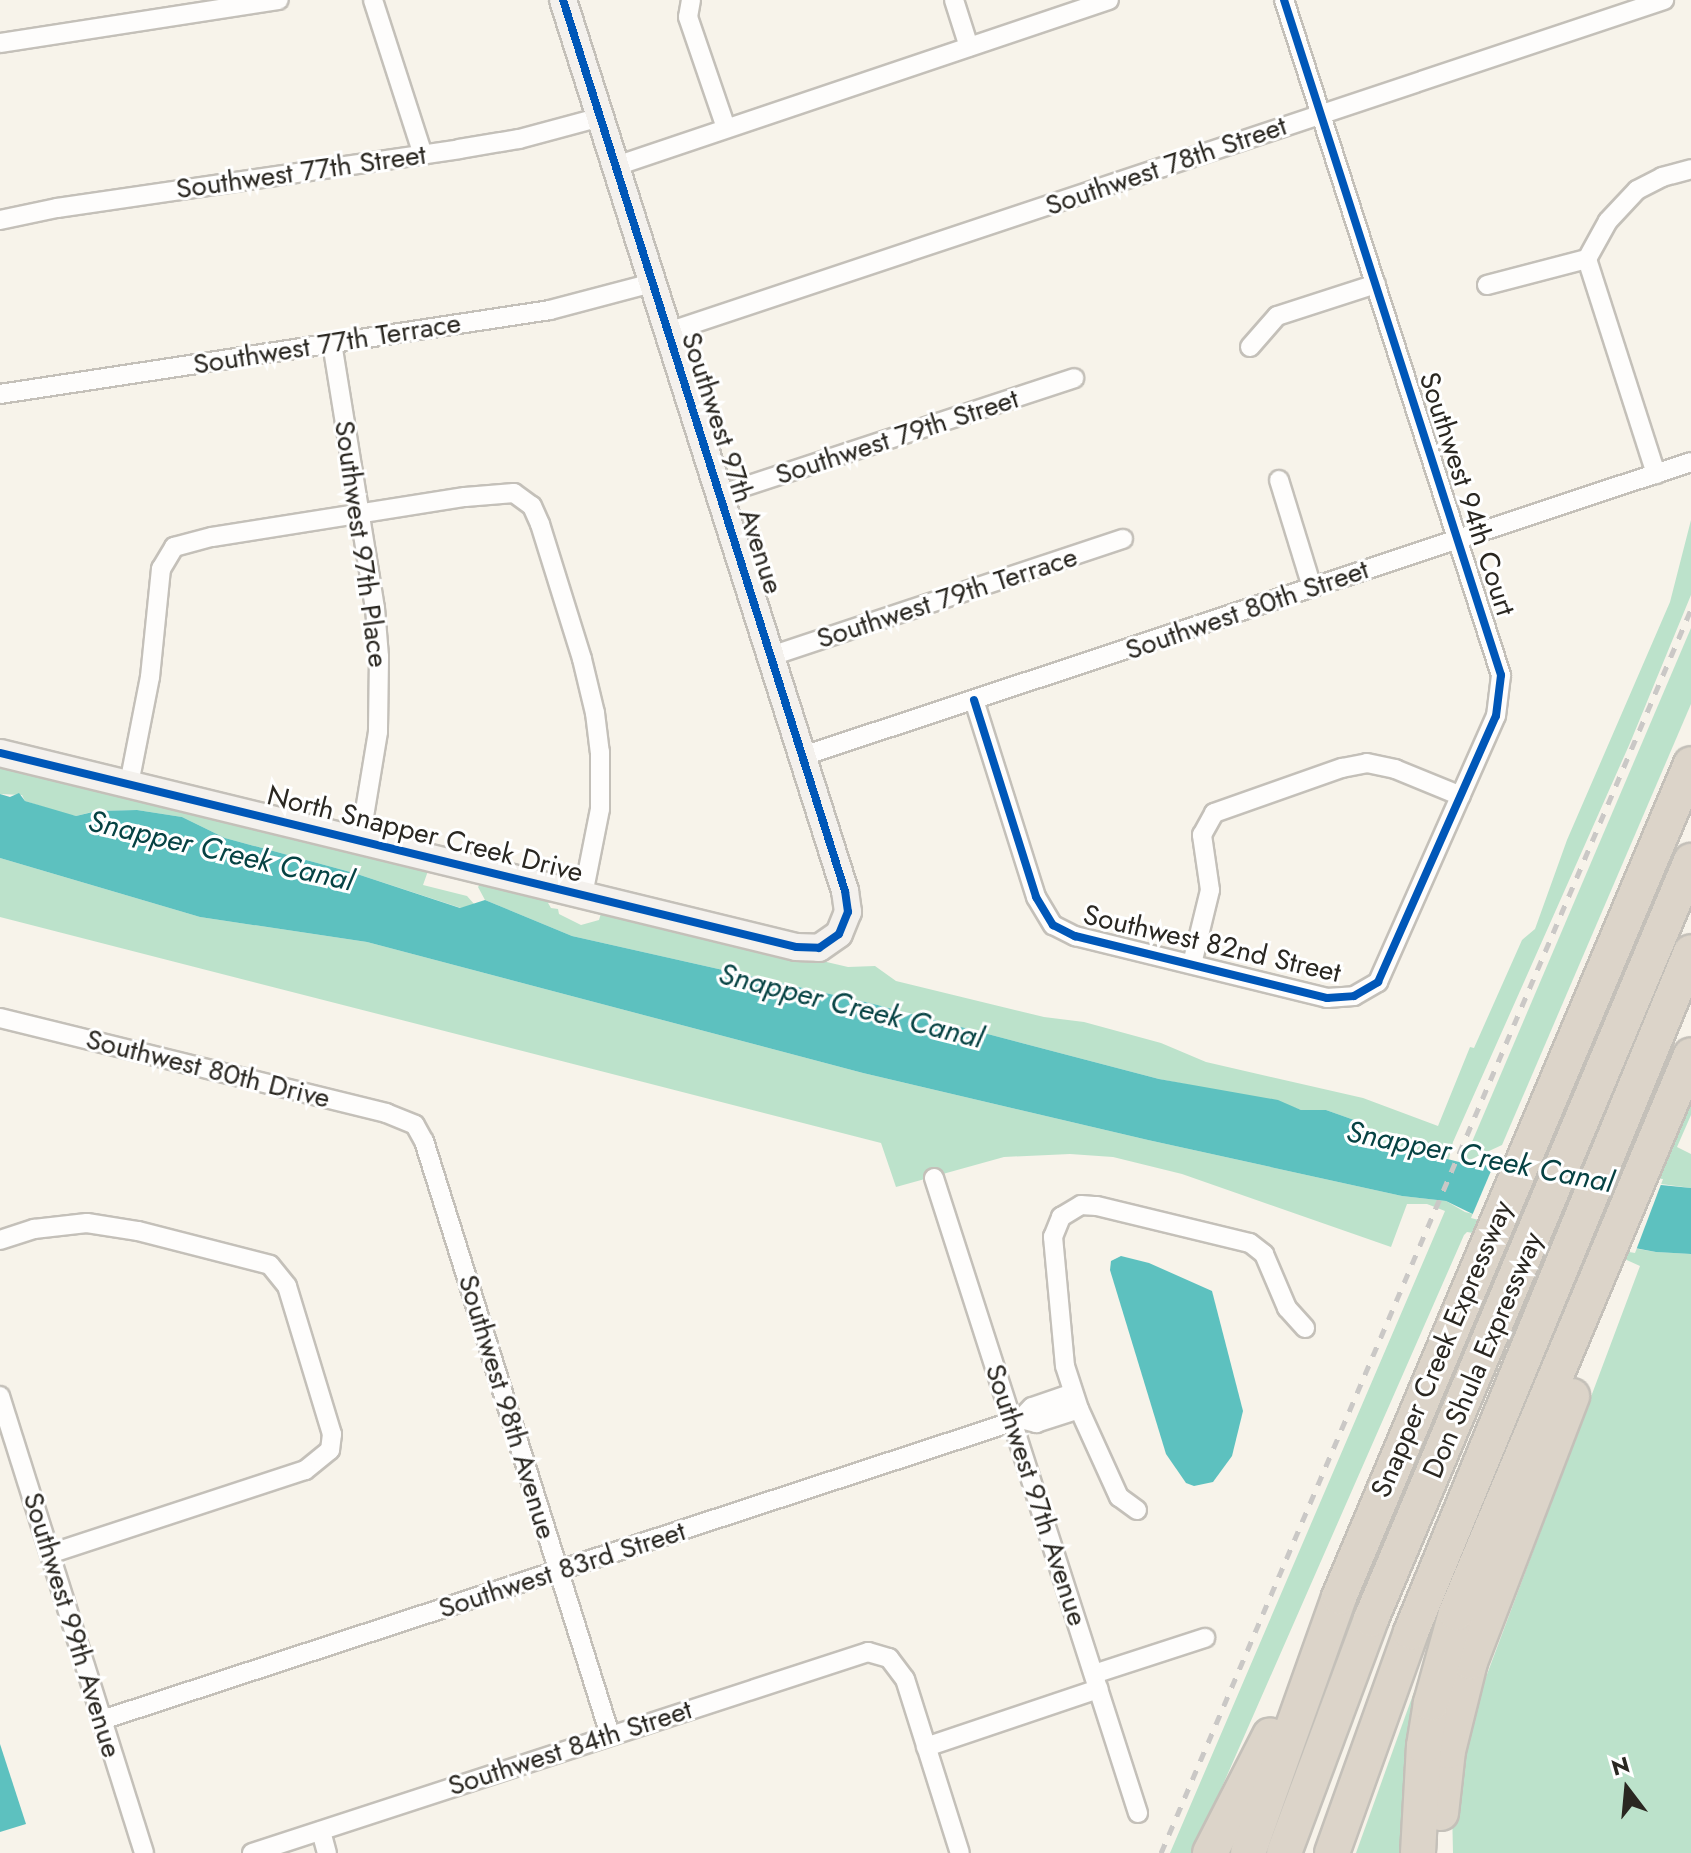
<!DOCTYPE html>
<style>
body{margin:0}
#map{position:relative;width:1691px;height:1853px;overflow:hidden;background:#f7f3ea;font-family:Jost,sans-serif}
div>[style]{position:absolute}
.green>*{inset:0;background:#bce2cb}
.water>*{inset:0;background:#5dc1bf}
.pier>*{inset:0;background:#f7f3ea}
.roads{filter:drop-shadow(2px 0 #c4c0b9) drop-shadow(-2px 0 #c4c0b9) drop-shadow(0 2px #c4c0b9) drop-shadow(0 -2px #c4c0b9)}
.street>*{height:18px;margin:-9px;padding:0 9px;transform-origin:9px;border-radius:9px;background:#fefdfc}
.secondary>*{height:26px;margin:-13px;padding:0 13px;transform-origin:13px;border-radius:13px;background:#f4f1ed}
.highway>*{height:34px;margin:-17px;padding:0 17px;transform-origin:17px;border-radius:17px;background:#dcd4c9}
.rail>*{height:5px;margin-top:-2.5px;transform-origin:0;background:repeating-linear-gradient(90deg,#cac8c6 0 10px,transparent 0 20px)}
.cycleway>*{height:8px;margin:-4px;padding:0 4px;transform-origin:4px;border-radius:4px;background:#0057b8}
span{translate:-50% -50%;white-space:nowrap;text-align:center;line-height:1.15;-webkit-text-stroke:6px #fff;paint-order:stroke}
.street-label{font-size:28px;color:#2a2721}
.water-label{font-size:30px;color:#064243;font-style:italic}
.north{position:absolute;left:1587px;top:1749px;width:80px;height:80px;-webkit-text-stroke:6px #fff;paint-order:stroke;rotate:344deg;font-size:22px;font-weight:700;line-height:32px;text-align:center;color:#2a2721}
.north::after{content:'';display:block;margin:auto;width:28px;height:36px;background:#2a2721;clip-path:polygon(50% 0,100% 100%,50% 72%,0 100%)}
</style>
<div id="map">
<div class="green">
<div style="clip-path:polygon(1691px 520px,1691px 595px,1630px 743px,1453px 1142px,1449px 1159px,1389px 1144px,1378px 1145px,1375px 1135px,1357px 1121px,1326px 1110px,1301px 1110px,1281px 1103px,1159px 1079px,870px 1003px,572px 936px,485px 900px,478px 887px,481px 882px,554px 901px,548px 903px,551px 908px,558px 909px,559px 914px,581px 925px,599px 920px,602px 910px,848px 967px,875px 966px,896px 981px,1044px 1017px,1084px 1022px,1161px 1043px,1206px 1062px,1363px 1098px,1438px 1126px,1470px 1047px,1474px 1048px,1522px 940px,1535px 929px,1567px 840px,1670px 602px)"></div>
<div style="clip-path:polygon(1691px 628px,1691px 704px,1502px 1145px,1463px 1163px)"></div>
<div style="clip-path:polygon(0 763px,428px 871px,423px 885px,467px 896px,475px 905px,461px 908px,354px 873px,225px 838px,182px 817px,137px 810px,96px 811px,76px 816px,65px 814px,25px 801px,22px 795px,0 794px)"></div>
<div style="clip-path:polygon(0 858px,200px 917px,367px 942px,863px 1073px,1148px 1140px,1402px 1196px,1446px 1201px,1465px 1212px,1555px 1235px,1656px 1252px,1691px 1254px,1691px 1853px,1453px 1853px,1452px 1809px,1468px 1725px,1640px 1266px,1620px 1257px,1467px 1232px,1464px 1235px,1193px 1853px,1170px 1853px,1445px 1211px,1427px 1204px,1407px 1204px,1391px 1247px,1182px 1174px,1113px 1157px,1070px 1154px,1004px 1157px,896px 1187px,881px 1143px,0 917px)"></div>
<div style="clip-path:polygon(1691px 1073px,1691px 1115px,1677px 1147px,1691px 1154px,1691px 1188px,1646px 1182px)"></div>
<div style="clip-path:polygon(1429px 1652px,1409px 1853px,1356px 1853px,1410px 1703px)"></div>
</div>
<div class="water">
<div style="clip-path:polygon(19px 793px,25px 801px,76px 816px,97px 811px,137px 810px,182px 817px,225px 838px,354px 873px,460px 908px,485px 900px,572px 936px,870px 1003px,1159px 1079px,1278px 1100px,1301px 1110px,1326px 1110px,1357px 1121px,1381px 1146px,1389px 1144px,1463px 1163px,1473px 1161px,1493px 1168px,1691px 1188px,1691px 1254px,1656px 1252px,1485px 1220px,1446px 1201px,1402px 1196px,1148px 1140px,863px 1073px,367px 942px,200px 917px,0 858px,0 794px,10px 797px)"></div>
<div style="clip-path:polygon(1121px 1256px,1149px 1263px,1212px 1291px,1243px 1411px,1232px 1456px,1213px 1482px,1194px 1486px,1186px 1483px,1166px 1454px,1110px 1270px,1111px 1261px)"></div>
<div style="clip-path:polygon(0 1744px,26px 1824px,0 1832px)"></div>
</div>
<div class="pier">
<div style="clip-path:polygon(1494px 1164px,1663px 1179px,1635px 1253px,1554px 1239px,1471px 1218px)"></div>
</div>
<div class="roads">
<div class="street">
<div style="left:373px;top:0;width:163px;rotate:72.1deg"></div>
<div style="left:691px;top:0;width:17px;rotate:100deg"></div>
<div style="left:688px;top:17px;width:117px;rotate:71.1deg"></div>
<div style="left:954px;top:0;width:49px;rotate:72.3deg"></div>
<div style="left:0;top:43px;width:282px;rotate:-8.8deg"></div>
<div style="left:616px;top:166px;width:520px;rotate:-18.61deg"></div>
<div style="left:0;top:220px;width:58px;rotate:-11.9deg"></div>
<div style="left:57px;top:208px;width:406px;rotate:-8.3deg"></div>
<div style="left:459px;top:149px;width:61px;rotate:-9.5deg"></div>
<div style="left:519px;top:139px;width:85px;rotate:-15deg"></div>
<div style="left:1587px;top:259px;width:226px;rotate:72.2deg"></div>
<div style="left:1487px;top:285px;width:103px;rotate:-14.6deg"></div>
<div style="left:1587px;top:259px;width:43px;rotate:-61.1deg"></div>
<div style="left:1608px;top:221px;width:42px;rotate:-46.9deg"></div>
<div style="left:1637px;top:190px;width:28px;rotate:-27deg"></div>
<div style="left:1662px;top:177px;width:30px;rotate:-15deg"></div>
<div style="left:668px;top:332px;width:1050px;rotate:-18.43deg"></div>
<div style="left:332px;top:343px;width:268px;rotate:80.8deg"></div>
<div style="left:375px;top:608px;width:49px;rotate:85.3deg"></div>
<div style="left:379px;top:657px;width:75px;rotate:90.8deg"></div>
<div style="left:378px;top:732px;width:110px;rotate:99.4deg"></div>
<div style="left:1250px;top:347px;width:41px;rotate:-48.9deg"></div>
<div style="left:1277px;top:316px;width:104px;rotate:-17.9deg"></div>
<div style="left:0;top:394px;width:556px;rotate:-8.68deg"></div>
<div style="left:550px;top:310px;width:106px;rotate:-14.8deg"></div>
<div style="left:1279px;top:480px;width:112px;rotate:72.9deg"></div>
<div style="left:719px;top:495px;width:374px;rotate:-18.2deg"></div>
<div style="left:771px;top:656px;width:371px;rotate:-18.4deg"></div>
<div style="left:974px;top:700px;width:207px;rotate:72.5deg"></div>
<div style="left:1036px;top:897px;width:33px;rotate:59deg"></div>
<div style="left:1053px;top:925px;width:25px;rotate:27deg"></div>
<div style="left:1075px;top:936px;width:260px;rotate:13.8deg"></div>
<div style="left:1327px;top:998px;width:27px;rotate:-4deg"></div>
<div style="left:1354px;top:996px;width:28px;rotate:-30deg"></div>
<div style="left:1378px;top:982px;width:291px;rotate:-66.1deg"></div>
<div style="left:1496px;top:716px;width:41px;rotate:-83deg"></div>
<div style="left:1501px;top:675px;width:709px;rotate:-107.82deg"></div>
<div style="left:803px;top:756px;width:935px;rotate:-18.32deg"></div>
<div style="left:129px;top:784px;width:109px;rotate:-78.9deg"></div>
<div style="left:150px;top:677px;width:109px;rotate:-84.2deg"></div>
<div style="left:161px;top:569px;width:26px;rotate:-59deg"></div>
<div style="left:174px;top:547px;width:39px;rotate:-15deg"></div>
<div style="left:212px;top:537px;width:256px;rotate:-9deg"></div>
<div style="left:465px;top:497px;width:49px;rotate:-4.7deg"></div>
<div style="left:514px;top:493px;width:22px;rotate:36deg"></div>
<div style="left:532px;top:506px;width:20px;rotate:66deg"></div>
<div style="left:540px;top:524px;width:141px;rotate:72.7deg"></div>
<div style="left:582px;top:659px;width:56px;rotate:76.5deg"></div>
<div style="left:595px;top:713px;width:39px;rotate:83deg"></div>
<div style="left:600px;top:752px;width:57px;rotate:90deg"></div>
<div style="left:600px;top:809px;width:88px;rotate:101.2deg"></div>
<div style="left:1192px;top:964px;width:76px;rotate:-76.3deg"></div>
<div style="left:1210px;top:890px;width:56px;rotate:-98.3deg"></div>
<div style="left:1202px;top:835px;width:25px;rotate:-61deg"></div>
<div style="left:1214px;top:813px;width:136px;rotate:-19.4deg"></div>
<div style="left:1342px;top:768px;width:25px;rotate:-11deg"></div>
<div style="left:1367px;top:763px;width:29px;rotate:12deg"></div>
<div style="left:1395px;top:769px;width:71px;rotate:22.2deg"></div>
<div style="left:0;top:1018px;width:398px;rotate:13.8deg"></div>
<div style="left:386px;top:1113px;width:31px;rotate:22deg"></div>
<div style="left:415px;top:1125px;width:18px;rotate:61deg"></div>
<div style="left:424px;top:1141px;width:622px;rotate:72.61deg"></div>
<div style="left:934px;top:1178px;width:667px;rotate:72.19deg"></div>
<div style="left:0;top:1240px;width:36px;rotate:-18deg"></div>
<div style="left:34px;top:1229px;width:53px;rotate:-6.5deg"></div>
<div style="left:87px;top:1223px;width:52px;rotate:8.9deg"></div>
<div style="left:138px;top:1231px;width:136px;rotate:14.4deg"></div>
<div style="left:270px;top:1265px;width:27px;rotate:51deg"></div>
<div style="left:287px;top:1286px;width:155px;rotate:73.1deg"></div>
<div style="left:332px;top:1434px;width:16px;rotate:97deg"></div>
<div style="left:330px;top:1450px;width:32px;rotate:141deg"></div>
<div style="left:305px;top:1470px;width:268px;rotate:161.8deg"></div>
<div style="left:1073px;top:1393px;width:43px;rotate:161.1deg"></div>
<div style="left:1032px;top:1407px;width:16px;rotate:133deg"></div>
<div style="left:1021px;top:1419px;width:16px;rotate:15deg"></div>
<div style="left:1036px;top:1423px;width:45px;rotate:-18deg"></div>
<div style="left:0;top:1396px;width:479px;rotate:72.5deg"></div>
<div style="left:1137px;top:1510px;width:22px;rotate:-144deg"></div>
<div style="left:1119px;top:1497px;width:97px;rotate:-114.4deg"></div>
<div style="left:1079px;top:1409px;width:45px;rotate:-108deg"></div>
<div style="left:1065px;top:1366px;width:130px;rotate:-95.3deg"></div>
<div style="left:1053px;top:1237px;width:22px;rotate:-68deg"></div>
<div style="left:1061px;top:1217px;width:23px;rotate:-31deg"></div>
<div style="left:1081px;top:1205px;width:16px;rotate:4deg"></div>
<div style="left:1097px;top:1206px;width:157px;rotate:13.6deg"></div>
<div style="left:1250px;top:1243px;width:18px;rotate:38deg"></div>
<div style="left:1264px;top:1254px;width:59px;rotate:66.9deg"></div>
<div style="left:1287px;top:1308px;width:27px;rotate:48deg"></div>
<div style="left:1094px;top:1674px;width:117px;rotate:-18deg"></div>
<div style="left:102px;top:1720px;width:967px;rotate:-18.14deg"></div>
<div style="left:926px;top:1747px;width:182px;rotate:-18.6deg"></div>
<div style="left:321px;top:1831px;width:23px;rotate:75deg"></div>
<div style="left:252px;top:1853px;width:648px;rotate:-18.07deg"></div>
<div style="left:868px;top:1652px;width:22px;rotate:16deg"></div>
<div style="left:889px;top:1658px;width:26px;rotate:53deg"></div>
<div style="left:905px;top:1679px;width:182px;rotate:72.5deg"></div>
</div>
<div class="secondary">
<div style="left:0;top:753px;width:819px;rotate:13.7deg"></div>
<div style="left:796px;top:947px;width:23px;rotate:2deg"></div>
<div style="left:819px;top:948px;width:24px;rotate:-35deg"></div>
<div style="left:839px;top:934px;width:24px;rotate:-68deg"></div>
<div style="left:848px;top:912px;width:21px;rotate:-98deg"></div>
<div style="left:845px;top:891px;width:935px;rotate:-107.56deg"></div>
</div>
<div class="highway">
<div style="left:1441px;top:1813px;width:62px;rotate:-83.6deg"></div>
<div style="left:1448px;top:1751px;width:92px;rotate:-76.1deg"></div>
<div style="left:1470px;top:1662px;width:285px;rotate:-69deg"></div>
<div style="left:1210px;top:1853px;width:132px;rotate:-63deg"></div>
<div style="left:1248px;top:1853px;width:272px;rotate:-70.4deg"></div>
<div style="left:1339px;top:1597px;width:904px;rotate:-67.09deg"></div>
<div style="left:1284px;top:1853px;width:250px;rotate:-69.6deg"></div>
<div style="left:1371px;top:1619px;width:823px;rotate:-67.11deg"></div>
<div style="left:1332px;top:1853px;width:235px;rotate:-70.3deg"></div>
<div style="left:1411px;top:1632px;width:735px;rotate:-67.62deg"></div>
<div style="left:1418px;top:1853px;width:107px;rotate:-86.8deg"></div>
<div style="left:1424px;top:1746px;width:44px;rotate:-80.8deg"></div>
<div style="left:1431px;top:1703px;width:93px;rotate:-74.5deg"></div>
<div style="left:1456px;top:1613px;width:605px;rotate:-67.16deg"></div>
</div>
</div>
<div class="rail">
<div style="left:1161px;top:1853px;width:1352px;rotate:-66.92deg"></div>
</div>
<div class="cycleway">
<div style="left:974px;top:700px;width:207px;rotate:72.5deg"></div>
<div style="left:1036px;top:897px;width:33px;rotate:59deg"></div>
<div style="left:1053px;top:925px;width:25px;rotate:27deg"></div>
<div style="left:1075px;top:936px;width:260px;rotate:13.8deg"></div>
<div style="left:1327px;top:998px;width:27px;rotate:-4deg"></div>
<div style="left:1354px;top:996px;width:28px;rotate:-30deg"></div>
<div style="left:1378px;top:982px;width:291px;rotate:-66.1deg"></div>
<div style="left:1496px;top:716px;width:41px;rotate:-83deg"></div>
<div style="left:1501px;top:675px;width:709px;rotate:-107.82deg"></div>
<div style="left:0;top:753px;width:819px;rotate:13.7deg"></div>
<div style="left:796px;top:947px;width:23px;rotate:2deg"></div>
<div style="left:819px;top:948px;width:24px;rotate:-35deg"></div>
<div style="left:839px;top:934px;width:24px;rotate:-68deg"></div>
<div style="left:848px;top:912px;width:21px;rotate:-98deg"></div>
<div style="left:845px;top:891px;width:935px;rotate:-107.56deg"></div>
</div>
<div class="street-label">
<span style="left:1166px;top:166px;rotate:-19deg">Southwest 78th Street</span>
<span style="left:301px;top:172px;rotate:-8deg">Southwest 77th Street</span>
<span style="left:327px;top:344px;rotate:-9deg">Southwest 77th Terrace</span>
<span style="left:897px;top:437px;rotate:-18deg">Southwest 79th Street</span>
<span style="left:732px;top:463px;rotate:72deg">Southwest 97th Avenue</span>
<span style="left:1467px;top:494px;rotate:72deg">Southwest 94th Court</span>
<span style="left:361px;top:544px;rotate:82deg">Southwest 97th Place</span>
<span style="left:947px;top:598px;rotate:-18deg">Southwest 79th Terrace</span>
<span style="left:1247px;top:610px;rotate:-19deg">Southwest 80th Street</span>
<span style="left:425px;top:834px;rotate:14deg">North Snapper Creek Drive</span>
<span style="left:1212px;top:944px;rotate:13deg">Southwest 82nd Street</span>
<span style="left:208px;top:1069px;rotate:14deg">Southwest 80th Drive</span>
<span style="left:1442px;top:1349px;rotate:-67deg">Snapper Creek Expressway</span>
<span style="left:1483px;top:1355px;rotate:-67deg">Don Shula Expressway</span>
<span style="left:507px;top:1407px;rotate:73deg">Southwest 98th Avenue</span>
<span style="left:1036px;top:1495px;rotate:72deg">Southwest 97th Avenue</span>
<span style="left:562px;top:1570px;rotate:-18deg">Southwest 83rd Street</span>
<span style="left:72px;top:1625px;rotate:73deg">Southwest 99th Avenue</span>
<span style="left:570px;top:1748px;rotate:-18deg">Southwest 84th Street</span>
</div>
<div class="water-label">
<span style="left:221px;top:851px;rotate:13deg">Snapper Creek Canal</span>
<span style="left:851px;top:1006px;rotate:14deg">Snapper Creek Canal</span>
<span style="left:1480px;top:1157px;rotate:11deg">Snapper Creek Canal</span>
</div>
<div class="north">N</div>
</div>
